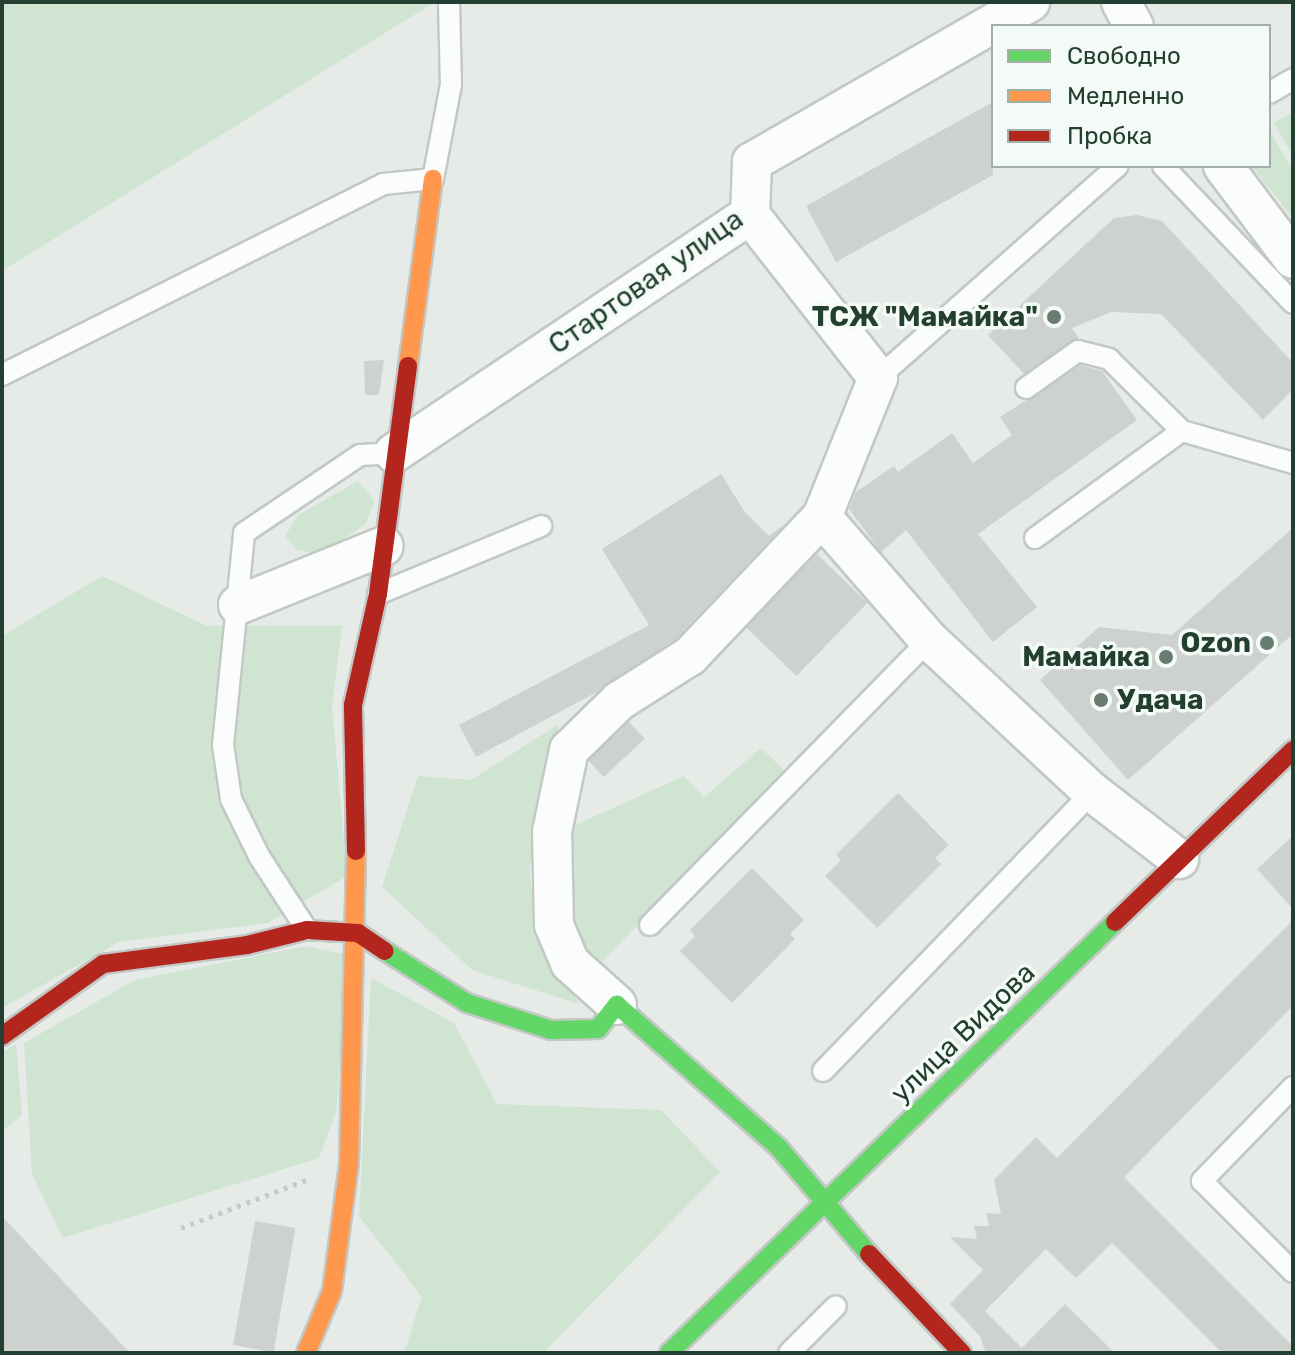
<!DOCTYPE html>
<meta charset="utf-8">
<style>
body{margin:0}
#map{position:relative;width:1295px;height:1355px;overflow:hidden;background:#e6ebe8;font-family:Rubik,sans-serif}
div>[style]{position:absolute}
.green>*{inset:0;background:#cfe4d1}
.building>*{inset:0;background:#cdd2cf;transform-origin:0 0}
.path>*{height:5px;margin-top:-2.5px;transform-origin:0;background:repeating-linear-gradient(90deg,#c2cbc6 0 4px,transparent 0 10px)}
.roads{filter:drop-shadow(2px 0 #c3c8c5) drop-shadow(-2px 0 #c3c8c5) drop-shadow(0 2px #c3c8c5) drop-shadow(0 -2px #c3c8c5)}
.lane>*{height:20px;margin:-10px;padding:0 10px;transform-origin:10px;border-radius:10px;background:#fbfcfc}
.street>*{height:38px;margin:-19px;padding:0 19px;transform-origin:19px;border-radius:19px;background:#fbfcfc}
.fast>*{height:18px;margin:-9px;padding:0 9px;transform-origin:9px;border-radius:9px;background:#63d668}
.slow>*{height:18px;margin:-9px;padding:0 9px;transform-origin:9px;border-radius:9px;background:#ff974d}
.jam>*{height:18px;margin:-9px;padding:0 9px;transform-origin:9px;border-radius:9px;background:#b3261e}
.dots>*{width:22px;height:22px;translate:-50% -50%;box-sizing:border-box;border:4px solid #f4faf6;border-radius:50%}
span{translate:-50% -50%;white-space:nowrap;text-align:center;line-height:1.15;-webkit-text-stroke:7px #f4faf6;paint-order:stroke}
.street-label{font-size:28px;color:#233f31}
.poi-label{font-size:28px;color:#233f31;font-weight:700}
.right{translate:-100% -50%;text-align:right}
.left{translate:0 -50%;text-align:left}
.frame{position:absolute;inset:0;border:4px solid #233f31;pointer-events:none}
.legend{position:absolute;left:991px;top:24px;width:280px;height:144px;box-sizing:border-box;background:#f4faf6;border:2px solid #a0afa7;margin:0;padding:10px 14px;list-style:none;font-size:24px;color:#233f31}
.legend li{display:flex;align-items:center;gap:16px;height:40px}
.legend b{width:40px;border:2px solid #a0afa7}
</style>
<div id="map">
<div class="green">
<div style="clip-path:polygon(2px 2px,435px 2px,2px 271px)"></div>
<div style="clip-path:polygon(1293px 112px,1293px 157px,1274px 123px)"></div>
<div style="clip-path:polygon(1269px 130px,1293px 170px,1293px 219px,1252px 166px,1269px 166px)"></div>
<div style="clip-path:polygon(358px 481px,375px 501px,365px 524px,323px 554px,297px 550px,285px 536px,298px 515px)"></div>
<div style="clip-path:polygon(102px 576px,207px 626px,342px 626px,332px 707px,347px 876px,268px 923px,119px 942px,2px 1008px,2px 636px)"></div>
<div style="clip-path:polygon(559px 724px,529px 868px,539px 942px,579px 1004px,472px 970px,382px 887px,418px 776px,471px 780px)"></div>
<div style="clip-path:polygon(761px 748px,786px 772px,596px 968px,566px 922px,562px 831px,684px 776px,704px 797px)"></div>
<div style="clip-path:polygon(306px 946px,348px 955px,336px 1112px,319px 1158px,63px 1238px,32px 1174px,24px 1043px,135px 980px)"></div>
<div style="clip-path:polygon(371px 978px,454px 1023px,497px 1104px,661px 1110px,720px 1172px,543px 1353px,404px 1353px,422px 1297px,359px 1216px)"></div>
<div style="clip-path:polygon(16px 1044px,22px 1115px,2px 1131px,2px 1053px)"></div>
</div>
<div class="building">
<div style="clip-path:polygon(993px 102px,993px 175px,836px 262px,806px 206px)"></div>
<div style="clip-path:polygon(1137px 215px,1162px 221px,1293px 363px,1293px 389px,1263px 420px,1161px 314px,1111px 312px,1072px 328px,1079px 338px,1024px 374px,988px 335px,1114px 218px)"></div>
<div style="clip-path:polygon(384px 360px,379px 395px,365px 395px,364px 361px)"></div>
<div style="clip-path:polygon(1081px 365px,1102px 371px,1137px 420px,978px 534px,1037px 607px,993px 642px,906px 530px,881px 552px,849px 509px,856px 492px,894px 466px,898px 472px,952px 433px,973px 463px,1012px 435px,1000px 417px)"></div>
<div style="clip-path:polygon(721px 474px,745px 512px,769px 536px,785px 524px,676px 639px,595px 693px,476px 757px,459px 725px,649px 625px,602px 549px)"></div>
<div style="clip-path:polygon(1293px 528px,1293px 634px,1128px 780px,1040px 680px,1099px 627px,1172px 635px)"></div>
<div style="left:817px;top:554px;width:70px;height:102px;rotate:44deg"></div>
<div style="left:629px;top:722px;width:23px;height:56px;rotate:47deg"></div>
<div style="clip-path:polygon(898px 793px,949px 845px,935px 858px,941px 864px,877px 928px,825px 876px,841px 860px,836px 855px)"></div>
<div style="clip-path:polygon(1293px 836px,1293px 909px,1257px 869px)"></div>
<div style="clip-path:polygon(752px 868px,804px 920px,790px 934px,795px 939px,732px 1003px,680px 951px,695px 936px,690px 930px)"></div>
<div style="clip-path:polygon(1293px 920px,1293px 1006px,1124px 1177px,1293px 1346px,1293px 1353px,1222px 1353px,1112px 1243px,1076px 1278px,1046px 1249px,985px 1311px,1022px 1348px,1065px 1304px,1115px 1353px,986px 1353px,980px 1336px,950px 1304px,983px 1270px,950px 1237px,977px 1239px,974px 1226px,989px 1226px,986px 1213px,1001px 1214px,994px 1180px,1036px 1137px,1057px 1158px)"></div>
<div style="clip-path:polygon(2px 1216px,130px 1353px,2px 1353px)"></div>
<div style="left:255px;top:1221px;width:41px;height:126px;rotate:10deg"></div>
</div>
<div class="path">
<div style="left:181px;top:1228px;width:139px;rotate:-21deg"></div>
</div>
<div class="roads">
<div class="lane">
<div style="left:1269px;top:93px;width:28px;rotate:-30deg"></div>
<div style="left:1163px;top:166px;width:189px;rotate:46.5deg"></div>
<div style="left:2px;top:375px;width:426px;rotate:-26.6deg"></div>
<div style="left:383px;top:184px;width:50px;rotate:-5.7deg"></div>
<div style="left:433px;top:179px;width:96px;rotate:-79.2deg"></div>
<div style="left:451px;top:85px;width:83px;rotate:-91.4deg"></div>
<div style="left:878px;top:378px;width:320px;rotate:-41.5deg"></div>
<div style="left:1026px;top:388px;width:64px;rotate:-35.4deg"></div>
<div style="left:1078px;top:351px;width:32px;rotate:14deg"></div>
<div style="left:1109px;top:359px;width:103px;rotate:44.6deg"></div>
<div style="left:1035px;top:538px;width:182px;rotate:-36.1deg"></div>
<div style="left:1182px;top:431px;width:116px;rotate:16.1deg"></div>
<div style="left:378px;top:594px;width:177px;rotate:-22.6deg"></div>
<div style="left:650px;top:925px;width:399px;rotate:-45.6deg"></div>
<div style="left:307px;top:930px;width:88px;rotate:-123deg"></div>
<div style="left:259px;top:856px;width:64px;rotate:-116.2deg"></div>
<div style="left:231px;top:799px;width:55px;rotate:-98.4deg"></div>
<div style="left:223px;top:745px;width:213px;rotate:-84.3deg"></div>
<div style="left:244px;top:533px;width:140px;rotate:-33.9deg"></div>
<div style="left:360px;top:455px;width:34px;rotate:-3deg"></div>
<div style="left:823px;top:1071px;width:388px;rotate:-46deg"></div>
<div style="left:1293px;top:1087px;width:131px;rotate:134.1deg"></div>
<div style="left:1202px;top:1181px;width:129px;rotate:45deg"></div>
<div style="left:789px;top:1353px;width:66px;rotate:-45deg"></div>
</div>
<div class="street">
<div style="left:1121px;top:2px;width:27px;rotate:62deg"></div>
<div style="left:1223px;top:166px;width:116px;rotate:53deg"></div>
<div style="left:394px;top:453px;width:428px;rotate:-33.8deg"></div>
<div style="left:750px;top:215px;width:53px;rotate:-87.8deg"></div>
<div style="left:752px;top:162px;width:321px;rotate:-29.9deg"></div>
<div style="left:822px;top:517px;width:163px;rotate:49deg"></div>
<div style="left:929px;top:640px;width:223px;rotate:43deg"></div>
<div style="left:1092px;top:792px;width:110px;rotate:37.6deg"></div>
<div style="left:238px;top:605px;width:157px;rotate:-22deg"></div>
<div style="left:617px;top:1005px;width:63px;rotate:-138.2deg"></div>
<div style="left:570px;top:963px;width:41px;rotate:-112.8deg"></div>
<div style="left:554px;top:925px;width:93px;rotate:-91.2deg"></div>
<div style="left:552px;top:832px;width:84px;rotate:-78.3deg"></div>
<div style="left:569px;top:750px;width:70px;rotate:-44.4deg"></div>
<div style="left:619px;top:701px;width:84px;rotate:-32.4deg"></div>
<div style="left:690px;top:656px;width:192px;rotate:-46.5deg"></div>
<div style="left:822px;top:517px;width:150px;rotate:-68.1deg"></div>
<div style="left:878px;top:378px;width:207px;rotate:-128.1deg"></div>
</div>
<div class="fast">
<div style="left:385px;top:951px;width:97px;rotate:32.4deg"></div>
<div style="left:467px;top:1003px;width:88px;rotate:17.8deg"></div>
<div style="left:551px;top:1030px;width:47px;rotate:-1.2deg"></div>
<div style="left:598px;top:1029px;width:31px;rotate:-52deg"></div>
<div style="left:617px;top:1005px;width:216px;rotate:41.4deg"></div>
<div style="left:779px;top:1148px;width:139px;rotate:49.7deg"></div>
<div style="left:669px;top:1353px;width:620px;rotate:-44.02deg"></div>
</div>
<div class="slow">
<div style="left:408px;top:366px;width:189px;rotate:-82.4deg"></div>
<div style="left:306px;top:1353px;width:67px;rotate:-67.2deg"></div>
<div style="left:332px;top:1291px;width:129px;rotate:-82.4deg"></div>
<div style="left:349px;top:1163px;width:312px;rotate:-88.7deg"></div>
</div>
<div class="jam">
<div style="left:356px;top:851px;width:146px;rotate:-91.2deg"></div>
<div style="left:353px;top:705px;width:114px;rotate:-77.3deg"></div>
<div style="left:378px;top:594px;width:230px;rotate:-82.5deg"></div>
<div style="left:1115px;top:922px;width:248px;rotate:-44deg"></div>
<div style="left:2px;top:1036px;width:124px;rotate:-35.5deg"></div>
<div style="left:103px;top:964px;width:145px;rotate:-7.5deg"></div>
<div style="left:247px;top:945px;width:62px;rotate:-14deg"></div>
<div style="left:307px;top:930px;width:51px;rotate:3.4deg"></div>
<div style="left:358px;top:933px;width:32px;rotate:34deg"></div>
<div style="left:869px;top:1254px;width:136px;rotate:46.8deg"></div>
</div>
</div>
<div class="dots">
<div style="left:1054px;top:317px;background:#677b71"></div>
<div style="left:1267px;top:643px;background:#677b71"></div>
<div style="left:1166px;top:657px;background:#677b71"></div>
<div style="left:1101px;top:700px;background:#677b71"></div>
</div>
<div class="street-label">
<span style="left:646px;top:282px;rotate:-35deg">Стартовая улица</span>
<span style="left:963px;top:1033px;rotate:-44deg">улица Видова</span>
</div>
<div class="poi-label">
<span class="right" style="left:1038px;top:317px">ТСЖ "Мамайка"</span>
<span class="right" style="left:1251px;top:643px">Ozon</span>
<span class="right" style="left:1150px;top:657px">Мамайка</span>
<span class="left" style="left:1117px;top:700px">Удача</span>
</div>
<div class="frame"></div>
<ul class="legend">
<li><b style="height:10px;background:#63d668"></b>Свободно</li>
<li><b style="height:10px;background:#ff974d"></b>Медленно</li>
<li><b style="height:10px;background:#b3261e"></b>Пробка</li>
</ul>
</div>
